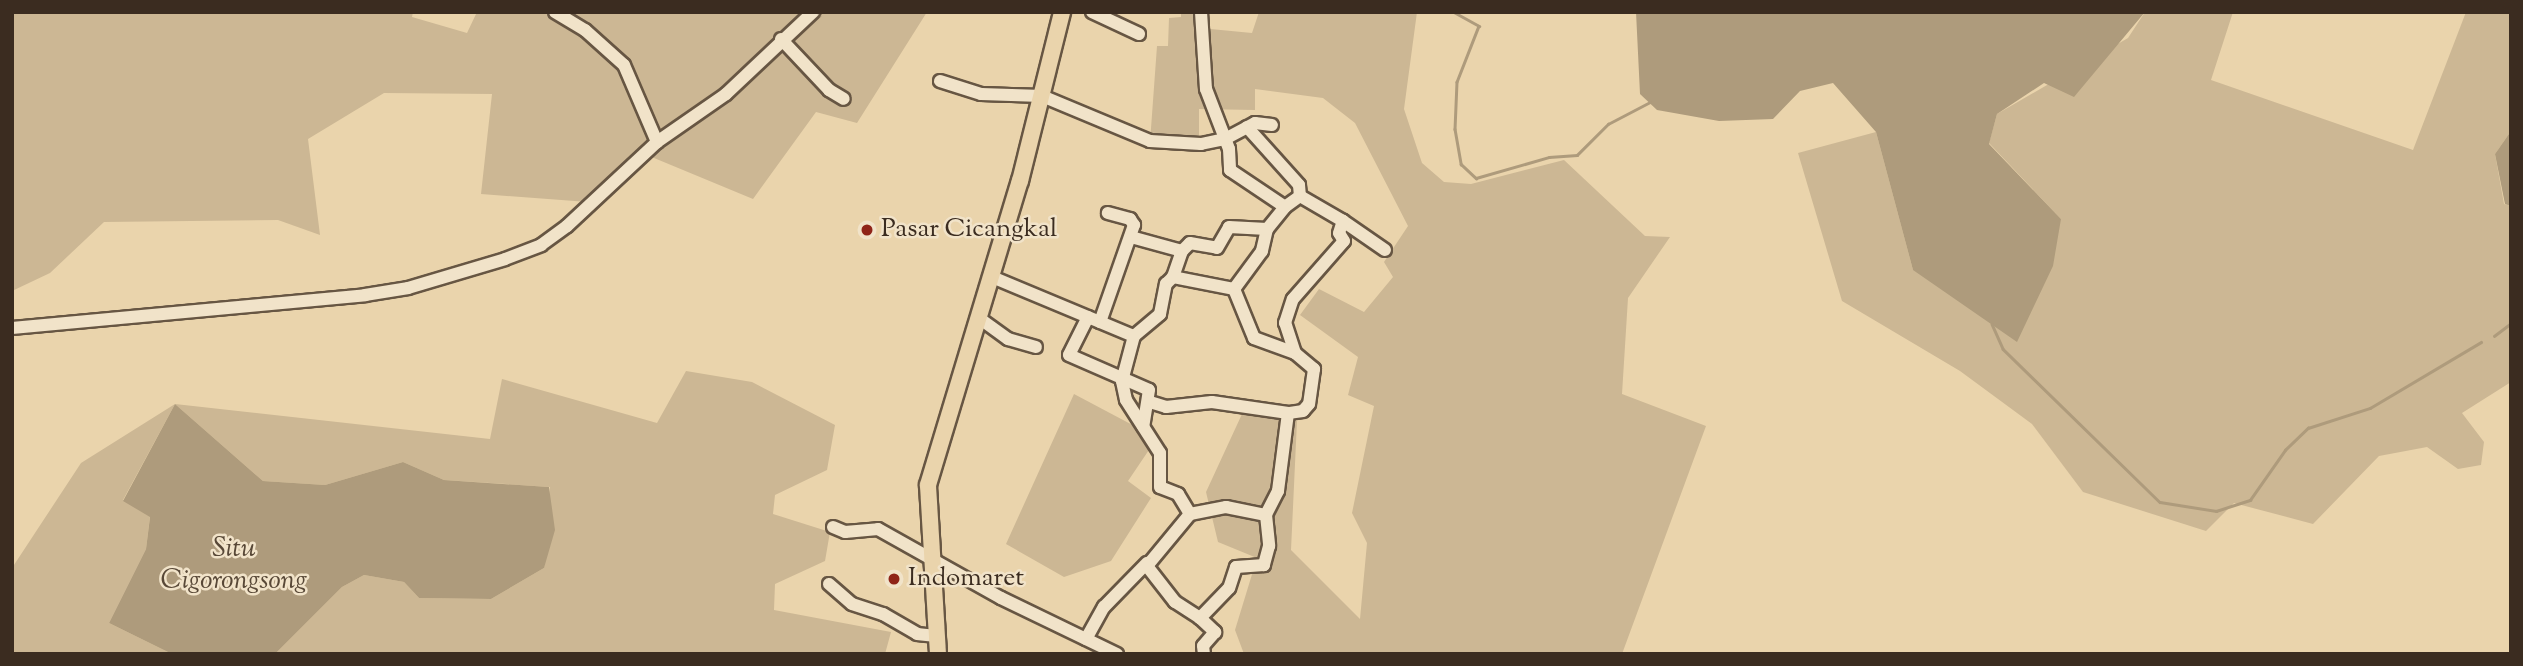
<!DOCTYPE html>
<style>
body{margin:0}
#map{position:relative;width:2523px;height:666px;overflow:hidden;background:#ead4ac;font-family:"Sorts Mill Goudy",serif}
div>[style]{position:absolute}
.green>*{inset:0;background:#ccb794}
.water>*{inset:0;background:#ae9b7c}
.stream>*{height:2.5px;margin:-1.25px;padding:0 1.25px;transform-origin:1.25px;border-radius:1.25px;background:#ae9b7c}
.roads{filter:drop-shadow(2px 0 #675643) drop-shadow(-2px 0 #675643) drop-shadow(0 2px #675643) drop-shadow(0 -2px #675643)}
.minor>*{height:12px;margin:-6px;padding:0 6px;transform-origin:6px;border-radius:6px;background:#f1e3c9}
.major>*{height:16px;margin:-8px;padding:0 8px;transform-origin:8px;border-radius:8px;background:#ead4ac}
.dots>*{width:19px;height:19px;translate:-50% -50%;box-sizing:border-box;border:4px solid #f1e3c9;border-radius:50%}
span{translate:-50% -50%;white-space:nowrap;text-align:center;line-height:1.15;-webkit-text-stroke:5px #f1e3c9;paint-order:stroke}
.poi-label{font-size:26px;color:#3b2c20}
.left{translate:0 -50%;text-align:left}
.water-label{font-size:28px;color:#584837;font-style:italic}
.frame{position:absolute;inset:0;border:14px solid #3b2c20;pointer-events:none}
</style>
<div id="map">
<div class="green">
<div style="clip-path:polygon(12px 12px,413px 12px,412px 17px,467px 33px,477px 12px,927px 12px,857px 123px,816px 112px,753px 199px,642px 153px,588px 202px,481px 194px,492px 94px,384px 93px,308px 139px,320px 235px,278px 220px,104px 222px,50px 273px,12px 291px)"></div>
<div style="clip-path:polygon(1181px 12px,1199px 12px,1200px 28px,1252px 33px,1259px 12px,1417px 12px,1404px 109px,1422px 163px,1444px 182px,1471px 184px,1564px 160px,1645px 236px,1670px 237px,1628px 298px,1622px 394px,1706px 426px,1622px 654px,1244px 654px,1235px 630px,1257px 558px,1218px 542px,1206px 492px,1242px 414px,1297px 421px,1291px 550px,1360px 619px,1367px 543px,1352px 513px,1374px 406px,1348px 395px,1358px 357px,1300px 315px,1319px 289px,1364px 312px,1393px 277px,1384px 262px,1408px 226px,1355px 123px,1323px 98px,1255px 89px,1255px 110px,1199px 109px,1199px 138px,1150px 142px,1157px 46px,1168px 46px,1169px 18px,1181px 17px)"></div>
<div style="clip-path:polygon(2145px 12px,2233px 12px,2211px 80px,2413px 150px,2466px 12px,2511px 12px,2511px 131px,2495px 154px,2504px 204px,2511px 206px,2511px 382px,2462px 413px,2484px 442px,2481px 465px,2458px 469px,2427px 447px,2379px 456px,2313px 524px,2234px 503px,2206px 531px,2083px 492px,2032px 424px,1960px 371px,1842px 301px,1798px 153px,1876px 132px,1913px 270px,2061px 219px,1989px 143px,1997px 114px,2128px 38px)"></div>
<div style="clip-path:polygon(686px 371px,752px 382px,835px 425px,827px 470px,775px 495px,773px 514px,830px 532px,825px 561px,775px 584px,774px 610px,891px 632px,885px 654px,275px 654px,342px 587px,364px 575px,404px 582px,419px 598px,491px 599px,544px 568px,550px 487px,444px 480px,403px 462px,325px 485px,263px 481px,175px 404px,123px 500px,150px 516px,146px 549px,109px 623px,172px 654px,12px 654px,12px 568px,81px 463px,175px 404px,490px 439px,502px 379px,657px 423px)"></div>
<div style="clip-path:polygon(1074px 394px,1157px 438px,1128px 481px,1151px 498px,1111px 561px,1064px 577px,1006px 544px)"></div>
</div>
<div class="water">
<div style="clip-path:polygon(1636px 12px,2145px 12px,2074px 97px,2044px 83px,1997px 114px,1989px 144px,2061px 219px,2053px 266px,2017px 342px,1913px 270px,1876px 132px,1833px 83px,1800px 91px,1773px 119px,1719px 121px,1657px 110px,1640px 94px)"></div>
<div style="clip-path:polygon(2511px 131px,2511px 206px,2505px 204px,2495px 154px)"></div>
<div style="clip-path:polygon(175px 404px,263px 481px,325px 485px,403px 462px,444px 480px,549px 487px,555px 530px,544px 568px,491px 599px,419px 598px,404px 582px,364px 575px,342px 587px,275px 654px,172px 654px,109px 623px,146px 549px,150px 517px,123px 501px)"></div>
</div>
<div class="stream">
<div style="left:1454px;top:12px;width:29px;rotate:29deg"></div>
<div style="left:1479px;top:26px;width:60px;rotate:111.4deg"></div>
<div style="left:1457px;top:82px;width:47px;rotate:92.4deg"></div>
<div style="left:1455px;top:129px;width:36px;rotate:80deg"></div>
<div style="left:1461px;top:164px;width:21px;rotate:43deg"></div>
<div style="left:1476px;top:178px;width:76px;rotate:-16deg"></div>
<div style="left:1549px;top:157px;width:28px;rotate:-4deg"></div>
<div style="left:1577px;top:155px;width:44px;rotate:-45deg"></div>
<div style="left:1608px;top:124px;width:47px;rotate:-27.6deg"></div>
<div style="left:1992px;top:324px;width:27px;rotate:66deg"></div>
<div style="left:2003px;top:349px;width:219px;rotate:44.3deg"></div>
<div style="left:2160px;top:502px;width:57px;rotate:9.1deg"></div>
<div style="left:2216px;top:511px;width:36px;rotate:-18deg"></div>
<div style="left:2250px;top:500px;width:61px;rotate:-55deg"></div>
<div style="left:2285px;top:450px;width:32px;rotate:-44deg"></div>
<div style="left:2308px;top:428px;width:65px;rotate:-17.9deg"></div>
<div style="left:2370px;top:408px;width:129px;rotate:-30.7deg"></div>
<div style="left:2494px;top:336px;width:21px;rotate:-37deg"></div>
</div>
<div class="roads">
<div class="minor">
<div style="left:555px;top:12px;width:35px;rotate:31deg"></div>
<div style="left:585px;top:30px;width:52px;rotate:41.9deg"></div>
<div style="left:624px;top:65px;width:84px;rotate:66.8deg"></div>
<div style="left:1092px;top:12px;width:52px;rotate:25.1deg"></div>
<div style="left:1201px;top:12px;width:77px;rotate:86.3deg"></div>
<div style="left:1206px;top:89px;width:64px;rotate:69deg"></div>
<div style="left:1229px;top:149px;width:21px;rotate:87deg"></div>
<div style="left:1230px;top:170px;width:66px;rotate:33.9deg"></div>
<div style="left:1285px;top:207px;width:28px;rotate:129deg"></div>
<div style="left:1267px;top:229px;width:23px;rotate:103deg"></div>
<div style="left:1262px;top:251px;width:47px;rotate:126.4deg"></div>
<div style="left:1234px;top:289px;width:53px;rotate:67.8deg"></div>
<div style="left:1254px;top:338px;width:44px;rotate:20.1deg"></div>
<div style="left:1295px;top:353px;width:25px;rotate:40deg"></div>
<div style="left:1314px;top:369px;width:35px;rotate:98deg"></div>
<div style="left:1309px;top:404px;width:9px;rotate:131deg"></div>
<div style="left:1303px;top:411px;width:15px;rotate:172deg"></div>
<div style="left:1288px;top:413px;width:79px;rotate:97.3deg"></div>
<div style="left:1278px;top:491px;width:27px;rotate:117deg"></div>
<div style="left:1266px;top:515px;width:31px;rotate:84deg"></div>
<div style="left:1269px;top:546px;width:20px;rotate:105deg"></div>
<div style="left:1264px;top:565px;width:28px;rotate:176deg"></div>
<div style="left:1236px;top:567px;width:22px;rotate:108deg"></div>
<div style="left:1229px;top:588px;width:42px;rotate:134deg"></div>
<div style="left:1200px;top:618px;width:21px;rotate:43deg"></div>
<div style="left:1215px;top:632px;width:18px;rotate:131deg"></div>
<div style="left:1203px;top:646px;width:8px;rotate:83deg"></div>
<div style="left:781px;top:39px;width:70px;rotate:46.7deg"></div>
<div style="left:829px;top:90px;width:17px;rotate:31deg"></div>
<div style="left:940px;top:81px;width:43px;rotate:17.6deg"></div>
<div style="left:981px;top:94px;width:61px;rotate:1.9deg"></div>
<div style="left:1042px;top:96px;width:117px;rotate:22.6deg"></div>
<div style="left:1150px;top:141px;width:51px;rotate:3.4deg"></div>
<div style="left:1201px;top:144px;width:25px;rotate:-12deg"></div>
<div style="left:1225px;top:139px;width:34px;rotate:-28deg"></div>
<div style="left:1255px;top:123px;width:17px;rotate:7deg"></div>
<div style="left:1247px;top:127px;width:78px;rotate:48.1deg"></div>
<div style="left:1299px;top:185px;width:11px;rotate:85deg"></div>
<div style="left:1300px;top:196px;width:19px;rotate:144deg"></div>
<div style="left:1343px;top:221px;width:51px;rotate:34.6deg"></div>
<div style="left:1131px;top:237px;width:53px;rotate:15.4deg"></div>
<div style="left:992px;top:277px;width:154px;rotate:22.6deg"></div>
<div style="left:1173px;top:277px;width:28px;rotate:-71deg"></div>
<div style="left:1182px;top:251px;width:11px;rotate:-45deg"></div>
<div style="left:1190px;top:243px;width:27px;rotate:10deg"></div>
<div style="left:1217px;top:248px;width:24px;rotate:-60deg"></div>
<div style="left:1229px;top:227px;width:38px;rotate:3deg"></div>
<div style="left:1088px;top:317px;width:42px;rotate:116.6deg"></div>
<div style="left:1069px;top:355px;width:87px;rotate:23.6deg"></div>
<div style="left:1149px;top:390px;width:37px;rotate:99deg"></div>
<div style="left:979px;top:318px;width:36px;rotate:36deg"></div>
<div style="left:1008px;top:339px;width:29px;rotate:16deg"></div>
<div style="left:1100px;top:322px;width:103px;rotate:-70.7deg"></div>
<div style="left:1134px;top:225px;width:7px;rotate:-124deg"></div>
<div style="left:1130px;top:219px;width:23px;rotate:-165deg"></div>
<div style="left:12px;top:328px;width:355px;rotate:-5.3deg"></div>
<div style="left:365px;top:295px;width:44px;rotate:-9.2deg"></div>
<div style="left:408px;top:288px;width:101px;rotate:-16.6deg"></div>
<div style="left:505px;top:259px;width:39px;rotate:-21deg"></div>
<div style="left:541px;top:245px;width:32px;rotate:-36deg"></div>
<div style="left:567px;top:226px;width:123px;rotate:-43deg"></div>
<div style="left:657px;top:142px;width:84px;rotate:-34.8deg"></div>
<div style="left:726px;top:94px;width:120px;rotate:-43.3deg"></div>
<div style="left:1295px;top:353px;width:32px;rotate:-108deg"></div>
<div style="left:1285px;top:323px;width:25px;rotate:-72deg"></div>
<div style="left:1293px;top:299px;width:77px;rotate:-48.7deg"></div>
<div style="left:1344px;top:241px;width:9px;rotate:-122deg"></div>
<div style="left:1339px;top:233px;width:13px;rotate:-72deg"></div>
<div style="left:1343px;top:221px;width:50px;rotate:-149.8deg"></div>
<div style="left:1150px;top:402px;width:17px;rotate:17deg"></div>
<div style="left:1166px;top:407px;width:46px;rotate:-6.2deg"></div>
<div style="left:1212px;top:402px;width:77px;rotate:8.2deg"></div>
<div style="left:1190px;top:514px;width:37px;rotate:-11deg"></div>
<div style="left:1226px;top:507px;width:41px;rotate:11.3deg"></div>
<div style="left:833px;top:527px;width:13px;rotate:23deg"></div>
<div style="left:845px;top:532px;width:33px;rotate:-5deg"></div>
<div style="left:878px;top:529px;width:141px;rotate:29.3deg"></div>
<div style="left:1001px;top:598px;width:129px;rotate:25.8deg"></div>
<div style="left:829px;top:584px;width:30px;rotate:41deg"></div>
<div style="left:852px;top:604px;width:33px;rotate:18deg"></div>
<div style="left:883px;top:614px;width:39px;rotate:30deg"></div>
<div style="left:917px;top:634px;width:19px;rotate:6deg"></div>
<div style="left:1200px;top:618px;width:30px;rotate:-147deg"></div>
<div style="left:1175px;top:602px;width:46px;rotate:-127.9deg"></div>
<div style="left:1147px;top:566px;width:67px;rotate:-50.4deg"></div>
<div style="left:1190px;top:514px;width:23px;rotate:-121deg"></div>
<div style="left:1178px;top:494px;width:19px;rotate:-159deg"></div>
<div style="left:1160px;top:487px;width:34px;rotate:-90deg"></div>
<div style="left:1160px;top:453px;width:63px;rotate:-122.7deg"></div>
<div style="left:1126px;top:400px;width:19px;rotate:-102deg"></div>
<div style="left:1122px;top:381px;width:47px;rotate:-75.1deg"></div>
<div style="left:1134px;top:336px;width:34px;rotate:-40deg"></div>
<div style="left:1160px;top:314px;width:31px;rotate:-79deg"></div>
<div style="left:1166px;top:284px;width:10px;rotate:-45deg"></div>
<div style="left:1173px;top:277px;width:62px;rotate:11.1deg"></div>
<div style="left:1086px;top:639px;width:37px;rotate:-61deg"></div>
<div style="left:1104px;top:607px;width:62px;rotate:-45.7deg"></div>
</div>
<div class="major">
<div style="left:938px;top:654px;width:169px;rotate:-93.4deg"></div>
<div style="left:928px;top:485px;width:318px;rotate:-73.2deg"></div>
<div style="left:1020px;top:181px;width:174px;rotate:-76deg"></div>
</div>
</div>
<div class="dots">
<div style="left:867px;top:230px;background:#8f2418"></div>
<div style="left:894px;top:579px;background:#8f2418"></div>
</div>
<div class="poi-label">
<span class="left" style="left:881px;top:230px">Pasar Cicangkal</span>
<span class="left" style="left:908px;top:579px">Indomaret</span>
</div>
<div class="water-label">
<span style="left:234px;top:565px">Situ<br>Cigorongsong</span>
</div>
<div class="frame"></div>
</div>
